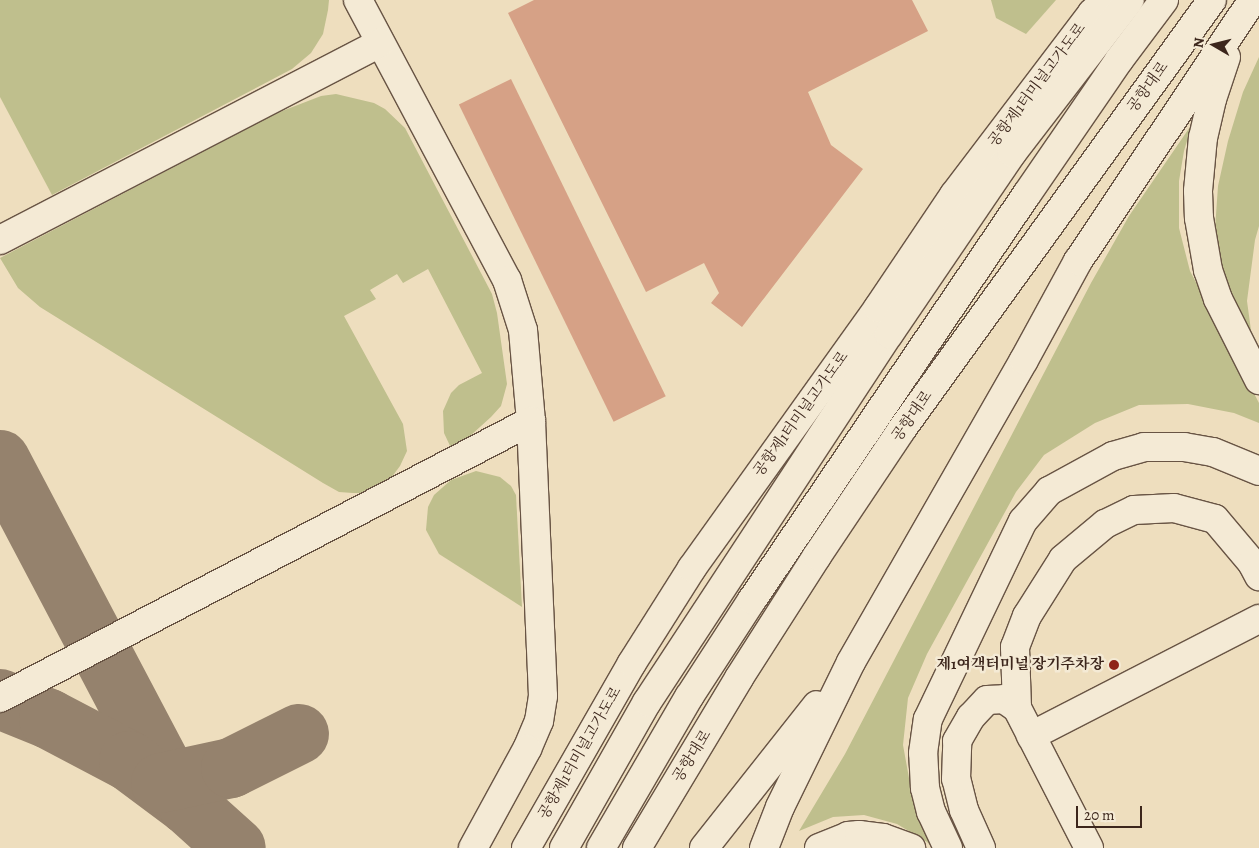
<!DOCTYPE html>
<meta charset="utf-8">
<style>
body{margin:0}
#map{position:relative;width:1259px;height:848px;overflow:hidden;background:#eedebe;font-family:Alegreya,"Noto Serif KR",serif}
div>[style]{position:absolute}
.green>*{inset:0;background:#bfbf8d}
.taxiway>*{height:60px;margin:-30px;padding:0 30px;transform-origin:30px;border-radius:30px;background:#95826d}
.building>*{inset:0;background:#d6a186;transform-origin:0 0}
.roads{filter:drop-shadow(1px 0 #685444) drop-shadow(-1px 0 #685444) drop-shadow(0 1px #685444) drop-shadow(0 -1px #685444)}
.minor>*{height:28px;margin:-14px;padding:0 14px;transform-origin:14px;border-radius:14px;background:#f4ead5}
.dots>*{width:14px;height:14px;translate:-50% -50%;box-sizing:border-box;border:2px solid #f4ead5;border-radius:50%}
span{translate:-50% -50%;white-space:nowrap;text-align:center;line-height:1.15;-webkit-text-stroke:5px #f4ead5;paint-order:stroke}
.street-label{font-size:15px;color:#3c261c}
.poi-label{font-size:15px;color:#3c261c;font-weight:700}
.right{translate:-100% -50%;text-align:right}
.north{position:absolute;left:1189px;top:20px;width:50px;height:50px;-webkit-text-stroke:4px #f4ead5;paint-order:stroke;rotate:278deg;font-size:14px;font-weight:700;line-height:20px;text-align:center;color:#3c261c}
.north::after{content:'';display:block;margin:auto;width:18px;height:22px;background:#3c261c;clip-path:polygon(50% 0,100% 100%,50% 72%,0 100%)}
.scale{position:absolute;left:1076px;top:806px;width:66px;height:22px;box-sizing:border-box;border:2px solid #3c261c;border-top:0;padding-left:6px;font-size:15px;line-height:18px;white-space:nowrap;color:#3c261c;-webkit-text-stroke:4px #f4ead5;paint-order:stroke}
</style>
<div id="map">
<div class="green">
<div style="clip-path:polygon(0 0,329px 0,328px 10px,323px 34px,311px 53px,292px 69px,52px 195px,0 97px)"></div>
<div style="clip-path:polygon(991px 0,1056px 0,1026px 34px,996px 18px)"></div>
<div style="clip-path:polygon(1259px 57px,1259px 226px,1255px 240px,1247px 301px,1253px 345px,1221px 273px,1215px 229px,1218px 186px,1228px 141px,1243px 92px)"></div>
<div style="clip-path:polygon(336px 94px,374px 103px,385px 109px,405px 128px,492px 294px,497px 313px,507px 384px,501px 406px,491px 417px,470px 436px,451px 448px,444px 433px,443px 411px,451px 393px,459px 385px,482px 373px,428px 269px,403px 283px,397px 274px,370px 290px,376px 299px,344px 316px,403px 424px,407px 451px,400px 466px,388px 482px,364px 493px,353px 493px,339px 492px,323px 483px,40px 307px,18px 288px,0 258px,277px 113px,321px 96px)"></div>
<div style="clip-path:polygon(1192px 124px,1184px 151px,1179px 181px,1179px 228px,1190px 271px,1259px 403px,1259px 423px,1234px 413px,1188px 404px,1139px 405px,1095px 423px,1044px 455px,1016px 492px,927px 654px,908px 698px,903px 745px,909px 778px,928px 816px,949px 848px,933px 848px,927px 842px,897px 824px,864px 815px,833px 817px,799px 831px,845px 754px,1091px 283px,1129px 216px)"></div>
<div style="clip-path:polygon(476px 471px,500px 477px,511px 486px,516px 495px,522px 607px,439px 554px,426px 530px,428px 507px,434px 495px,451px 480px)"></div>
</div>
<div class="taxiway">
<div style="left:0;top:460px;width:365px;rotate:62.2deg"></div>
<div style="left:170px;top:783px;width:28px;rotate:51deg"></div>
<div style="left:0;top:699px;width:53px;rotate:22.2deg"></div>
<div style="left:49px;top:719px;width:90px;rotate:27.7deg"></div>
<div style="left:129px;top:761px;width:74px;rotate:36.7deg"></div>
<div style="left:188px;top:805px;width:64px;rotate:41.9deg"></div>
<div style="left:161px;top:783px;width:72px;rotate:-12.1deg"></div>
<div style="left:231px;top:768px;width:76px;rotate:-26.6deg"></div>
</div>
<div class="building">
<div style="clip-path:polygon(534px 0,912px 0,928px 31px,808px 92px,831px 145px,863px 169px,742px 327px,711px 303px,719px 293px,704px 263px,646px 292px,508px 13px)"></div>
<div style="left:511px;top:79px;width:353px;height:58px;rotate:64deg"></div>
</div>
<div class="roads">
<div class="minor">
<div style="left:358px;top:0;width:317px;rotate:62deg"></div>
<div style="left:507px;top:280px;width:52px;rotate:72.3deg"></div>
<div style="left:523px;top:330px;width:91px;rotate:85deg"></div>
<div style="left:531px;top:421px;width:275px;rotate:87.5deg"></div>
<div style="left:543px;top:696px;width:25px;rotate:99deg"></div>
<div style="left:539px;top:721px;width:30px;rotate:113deg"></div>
<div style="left:527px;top:749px;width:113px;rotate:118.6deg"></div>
<div style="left:1226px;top:57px;width:44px;rotate:108.4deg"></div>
<div style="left:1212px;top:99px;width:39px;rotate:103deg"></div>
<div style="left:1203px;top:137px;width:54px;rotate:95.3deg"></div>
<div style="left:1198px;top:191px;width:27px;rotate:88deg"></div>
<div style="left:1199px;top:218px;width:53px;rotate:80.2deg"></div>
<div style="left:1208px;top:270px;width:31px;rotate:71deg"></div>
<div style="left:1218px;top:299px;width:91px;rotate:63.2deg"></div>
<div style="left:0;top:240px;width:428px;rotate:-27.4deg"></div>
<div style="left:0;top:698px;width:599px;rotate:-27.55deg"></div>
<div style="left:1031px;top:736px;width:256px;rotate:-27.2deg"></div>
<div style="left:526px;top:848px;width:213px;rotate:-60.2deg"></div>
<div style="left:632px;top:663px;width:112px;rotate:-57.7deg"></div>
<div style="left:692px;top:568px;width:320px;rotate:-54.4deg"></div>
<div style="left:878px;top:308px;width:136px;rotate:-56.1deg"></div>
<div style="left:954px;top:195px;width:228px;rotate:-52.8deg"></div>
<div style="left:1092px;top:13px;width:19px;rotate:-43deg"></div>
<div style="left:564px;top:848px;width:168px;rotate:-60.4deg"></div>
<div style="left:647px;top:702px;width:440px;rotate:-56.7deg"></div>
<div style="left:889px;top:334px;width:219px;rotate:-55.8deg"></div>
<div style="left:1012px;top:153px;width:193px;rotate:-52.4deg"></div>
<div style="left:601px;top:848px;width:175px;rotate:-59.8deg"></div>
<div style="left:689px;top:697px;width:116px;rotate:-57deg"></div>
<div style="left:752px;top:600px;width:490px;rotate:-55.9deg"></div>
<div style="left:1027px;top:194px;width:163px;rotate:-55.5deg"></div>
<div style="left:1119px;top:60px;width:75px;rotate:-53.1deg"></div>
<div style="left:637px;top:848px;width:198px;rotate:-59deg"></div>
<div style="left:739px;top:678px;width:145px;rotate:-57.4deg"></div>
<div style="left:817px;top:556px;width:153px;rotate:-56.2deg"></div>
<div style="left:902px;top:429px;width:529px;rotate:-54.15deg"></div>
<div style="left:704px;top:848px;width:182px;rotate:-51.7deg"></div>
<div style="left:764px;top:848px;width:44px;rotate:-68.7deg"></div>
<div style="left:780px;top:807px;width:161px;rotate:-63.9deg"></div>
<div style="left:851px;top:662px;width:348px;rotate:-60.2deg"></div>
<div style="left:1024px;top:360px;width:113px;rotate:-61.4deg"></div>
<div style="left:1078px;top:261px;width:314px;rotate:-56.2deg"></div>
<div style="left:819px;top:848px;width:31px;rotate:-22deg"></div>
<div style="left:848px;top:836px;width:11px;rotate:-5deg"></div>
<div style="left:859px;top:835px;width:24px;rotate:7deg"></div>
<div style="left:883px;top:838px;width:30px;rotate:20deg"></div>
<div style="left:948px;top:848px;width:40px;rotate:-115deg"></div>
<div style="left:931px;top:812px;width:25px;rotate:-104deg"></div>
<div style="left:925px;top:788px;width:35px;rotate:-93deg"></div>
<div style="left:923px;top:753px;width:34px;rotate:-82deg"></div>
<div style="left:928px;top:719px;width:220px;rotate:-64.4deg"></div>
<div style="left:1023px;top:521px;width:40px;rotate:-49deg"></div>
<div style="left:1049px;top:491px;width:73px;rotate:-28.7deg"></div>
<div style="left:1113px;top:456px;width:32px;rotate:-16deg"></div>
<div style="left:1144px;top:447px;width:40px"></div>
<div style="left:1184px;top:447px;width:29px;rotate:10deg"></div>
<div style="left:1213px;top:452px;width:50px;rotate:22.4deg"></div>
<div style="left:981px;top:848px;width:42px;rotate:-114.1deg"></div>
<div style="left:964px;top:810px;width:32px;rotate:-104deg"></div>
<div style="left:956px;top:779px;width:38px;rotate:-88deg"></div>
<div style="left:957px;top:741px;width:28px;rotate:-60deg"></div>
<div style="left:971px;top:717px;width:23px;rotate:-47deg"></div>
<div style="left:987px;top:700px;width:17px;rotate:-3deg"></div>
<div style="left:1004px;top:699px;width:16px;rotate:35deg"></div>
<div style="left:1089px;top:848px;width:157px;rotate:-117.2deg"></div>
<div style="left:1017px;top:708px;width:61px;rotate:-91.9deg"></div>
<div style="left:1015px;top:647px;width:33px;rotate:-69deg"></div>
<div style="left:1027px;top:616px;width:67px;rotate:-57.7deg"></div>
<div style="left:1063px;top:559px;width:55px;rotate:-39.8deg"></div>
<div style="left:1105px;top:524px;width:32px;rotate:-26deg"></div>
<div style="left:1134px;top:510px;width:40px;rotate:-2.9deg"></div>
<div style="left:1174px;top:508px;width:42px;rotate:15deg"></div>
<div style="left:1215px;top:519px;width:57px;rotate:49.9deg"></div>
<div style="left:1252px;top:563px;width:15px;rotate:62deg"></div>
</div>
</div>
<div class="dots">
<div style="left:1114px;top:665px;background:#8f2418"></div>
</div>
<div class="street-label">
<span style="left:1037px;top:85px;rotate:-53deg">공항제1터미널고가도로</span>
<span style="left:1148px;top:87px;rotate:-54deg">공항대로</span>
<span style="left:801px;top:414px;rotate:-54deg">공항제1터미널고가도로</span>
<span style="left:912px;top:416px;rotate:-55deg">공항대로</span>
<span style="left:580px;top:753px;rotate:-60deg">공항제1터미널고가도로</span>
<span style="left:692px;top:756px;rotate:-58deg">공항대로</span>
</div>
<div class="poi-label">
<span class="right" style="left:1104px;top:665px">제1여객터미널 장기주차장</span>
</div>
<div class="north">N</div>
<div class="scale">20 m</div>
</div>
